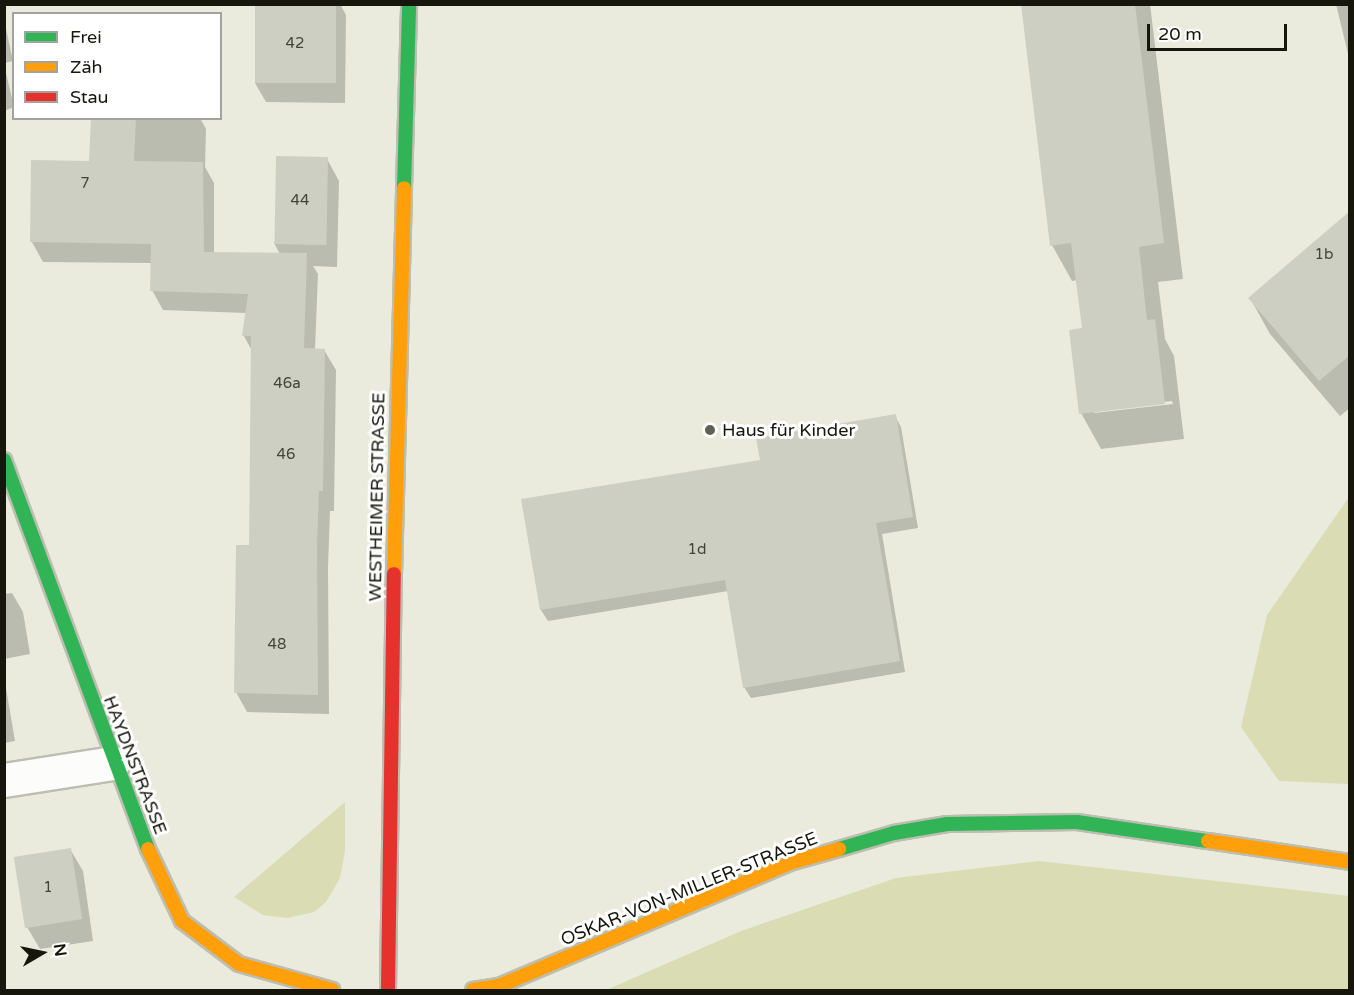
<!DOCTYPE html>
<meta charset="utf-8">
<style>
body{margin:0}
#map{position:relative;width:1354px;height:995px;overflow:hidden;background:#eaebdc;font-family:"Varela Round",sans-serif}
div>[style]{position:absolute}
.green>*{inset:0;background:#dadcb4}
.shadow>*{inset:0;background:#0003}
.building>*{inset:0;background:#cecfc3;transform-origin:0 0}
.roads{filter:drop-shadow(2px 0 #bdbeb2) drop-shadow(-2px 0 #bdbeb2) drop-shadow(0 2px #bdbeb2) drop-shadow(0 -2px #bdbeb2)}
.street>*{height:33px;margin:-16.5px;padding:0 16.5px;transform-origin:16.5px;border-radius:16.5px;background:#fcfcfa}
.fast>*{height:14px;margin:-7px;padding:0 7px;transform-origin:7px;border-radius:7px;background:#30b455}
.slow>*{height:14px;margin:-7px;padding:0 7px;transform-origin:7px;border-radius:7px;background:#ff9f0a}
.jam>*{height:14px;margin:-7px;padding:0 7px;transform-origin:7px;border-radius:7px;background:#e5322d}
.dots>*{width:16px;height:16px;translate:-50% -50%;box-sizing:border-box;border:3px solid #fff;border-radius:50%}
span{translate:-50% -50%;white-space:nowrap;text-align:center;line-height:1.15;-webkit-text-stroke:6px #fff;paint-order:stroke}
.number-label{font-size:15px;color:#44443a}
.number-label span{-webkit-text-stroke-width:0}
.poi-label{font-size:18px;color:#16160d}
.left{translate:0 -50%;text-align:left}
.street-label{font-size:18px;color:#16160d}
.frame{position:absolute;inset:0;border:6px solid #16160d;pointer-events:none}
.legend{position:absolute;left:12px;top:12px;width:210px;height:108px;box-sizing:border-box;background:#fff;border:2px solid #a2a29e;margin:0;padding:8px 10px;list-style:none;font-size:18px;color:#16160d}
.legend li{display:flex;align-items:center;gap:12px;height:30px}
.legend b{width:30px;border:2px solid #a2a29e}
.north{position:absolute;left:12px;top:923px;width:60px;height:60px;-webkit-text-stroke:4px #fff;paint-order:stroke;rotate:81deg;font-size:16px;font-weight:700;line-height:24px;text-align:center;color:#16160d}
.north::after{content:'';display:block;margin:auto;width:21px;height:27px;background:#16160d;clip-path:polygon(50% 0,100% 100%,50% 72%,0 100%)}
.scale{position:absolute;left:1147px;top:24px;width:140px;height:27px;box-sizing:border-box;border:3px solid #16160d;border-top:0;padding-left:8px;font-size:18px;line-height:21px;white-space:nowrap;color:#16160d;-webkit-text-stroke:4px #fff;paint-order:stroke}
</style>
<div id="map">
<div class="green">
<div style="clip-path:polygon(1349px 497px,1349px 784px,1279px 781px,1241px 727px,1267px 615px)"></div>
<div style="clip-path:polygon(345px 802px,345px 851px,340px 878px,326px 902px,314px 912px,287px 918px,263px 915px,234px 897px)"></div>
<div style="clip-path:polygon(1039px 861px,1349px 896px,1349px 990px,606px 990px,741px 931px,896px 878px)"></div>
</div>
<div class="shadow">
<div style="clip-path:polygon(256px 4px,340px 4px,346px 15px,345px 103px,266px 102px,255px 83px)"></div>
<div style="clip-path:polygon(evenodd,1023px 4px,1150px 4px,1183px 279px,1158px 282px,1165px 339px,1174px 356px,1184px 439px,1101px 449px,1081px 413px,1083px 329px,1077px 280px,1072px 281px,1052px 245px,1023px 4px,1172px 401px,1173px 404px,1094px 413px,1094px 410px,1172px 401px)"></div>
<div style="clip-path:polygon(1336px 4px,1350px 4px,1350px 62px)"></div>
<div style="clip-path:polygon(4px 19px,13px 61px,4px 63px)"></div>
<div style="clip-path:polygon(4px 64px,14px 107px,4px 111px)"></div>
<div style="clip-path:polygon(93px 118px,200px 118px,206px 129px,205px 167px,214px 183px,214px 253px,280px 254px,274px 243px,327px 159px,339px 181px,337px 267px,313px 266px,318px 274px,315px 350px,324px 350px,336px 370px,334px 511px,330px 511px,328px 568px,329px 714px,247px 712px,236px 692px,250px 547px,252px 351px,244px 336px,247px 313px,163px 310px,152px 290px,152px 263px,43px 262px,32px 242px,91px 163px)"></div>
<div style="clip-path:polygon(1350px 213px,1350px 408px,1340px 416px,1270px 334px,1250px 298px)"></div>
<div style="clip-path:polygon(895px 416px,901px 427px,918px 528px,882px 534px,905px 672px,751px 698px,744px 687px,728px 591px,548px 621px,541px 610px,523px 501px,761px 461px)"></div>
<div style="clip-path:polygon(12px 593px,23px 612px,30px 654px,4px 659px,4px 594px)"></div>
<div style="clip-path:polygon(4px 676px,15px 741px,4px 743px)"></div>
<div style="clip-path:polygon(70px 849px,83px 871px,93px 941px,40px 949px,27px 927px)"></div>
</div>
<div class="building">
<div style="left:255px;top:4px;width:81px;height:79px"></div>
<div style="clip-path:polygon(1021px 4px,1135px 4px,1164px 243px,1139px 247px,1147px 320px,1155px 319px,1165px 404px,1079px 414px,1069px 330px,1082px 328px,1071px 243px,1050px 246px)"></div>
<div style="clip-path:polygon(91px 118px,136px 118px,134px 161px,203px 162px,204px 252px,307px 253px,304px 348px,325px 349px,323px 491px,319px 491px,317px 546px,318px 695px,234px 693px,236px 545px,249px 545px,251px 336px,242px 336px,248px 294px,150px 291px,151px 244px,30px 242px,31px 160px,89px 161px)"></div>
<div style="left:276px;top:156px;width:52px;height:88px;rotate:1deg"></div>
<div style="clip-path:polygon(1350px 211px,1350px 355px,1319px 381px,1248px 298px)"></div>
<div style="clip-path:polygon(896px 414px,913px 517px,876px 523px,900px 661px,743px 688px,725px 580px,540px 610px,521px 499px,760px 460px,756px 438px)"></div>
<div style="left:71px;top:848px;width:72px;height:58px;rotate:81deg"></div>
</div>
<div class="roads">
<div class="street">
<div style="left:4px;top:780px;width:110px;rotate:-8.9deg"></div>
</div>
<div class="fast">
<div style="left:404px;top:188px;width:184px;rotate:-88.4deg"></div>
<div style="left:4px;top:460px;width:415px;rotate:69.7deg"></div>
<div style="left:839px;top:849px;width:57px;rotate:-16.2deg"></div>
<div style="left:894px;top:833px;width:54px;rotate:-9.6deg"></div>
<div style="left:947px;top:824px;width:130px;rotate:-0.9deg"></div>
<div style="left:1077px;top:822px;width:132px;rotate:8.3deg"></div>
</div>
<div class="slow">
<div style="left:394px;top:574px;width:386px;rotate:-88.5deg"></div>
<div style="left:1208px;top:841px;width:144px;rotate:8.4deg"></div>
<div style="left:148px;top:849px;width:80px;rotate:64.7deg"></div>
<div style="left:182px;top:921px;width:71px;rotate:37deg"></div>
<div style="left:239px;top:964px;width:97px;rotate:15.6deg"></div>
<div style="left:473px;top:990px;width:26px;rotate:-9deg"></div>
<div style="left:499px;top:986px;width:319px;rotate:-22.9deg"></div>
<div style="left:793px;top:862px;width:48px;rotate:-15.8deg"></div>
</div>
<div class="jam">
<div style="left:388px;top:990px;width:416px;rotate:-89.2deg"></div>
</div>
</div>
<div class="dots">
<div style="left:710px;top:430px;background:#606155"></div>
</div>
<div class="number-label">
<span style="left:295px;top:44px">42</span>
<span style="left:85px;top:184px">7</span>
<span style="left:300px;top:201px">44</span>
<span style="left:1324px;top:255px">1b</span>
<span style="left:287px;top:384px">46a</span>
<span style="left:286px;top:455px">46</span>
<span style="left:697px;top:550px">1d</span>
<span style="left:277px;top:645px">48</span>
<span style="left:48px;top:888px">1</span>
</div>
<div class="poi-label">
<span class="left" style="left:722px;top:430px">Haus für Kinder</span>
</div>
<div class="street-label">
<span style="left:377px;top:497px;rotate:-89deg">WESTHEIMER STRASSE</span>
<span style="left:135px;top:765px;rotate:69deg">HAYDNSTRASSE</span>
<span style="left:689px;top:889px;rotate:-22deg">OSKAR-VON-MILLER-STRASSE</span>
</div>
<div class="frame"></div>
<ul class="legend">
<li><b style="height:8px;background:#30b455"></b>Frei</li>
<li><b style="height:8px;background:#ff9f0a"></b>Zäh</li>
<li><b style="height:8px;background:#e5322d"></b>Stau</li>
</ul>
<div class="north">N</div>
<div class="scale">20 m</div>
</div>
